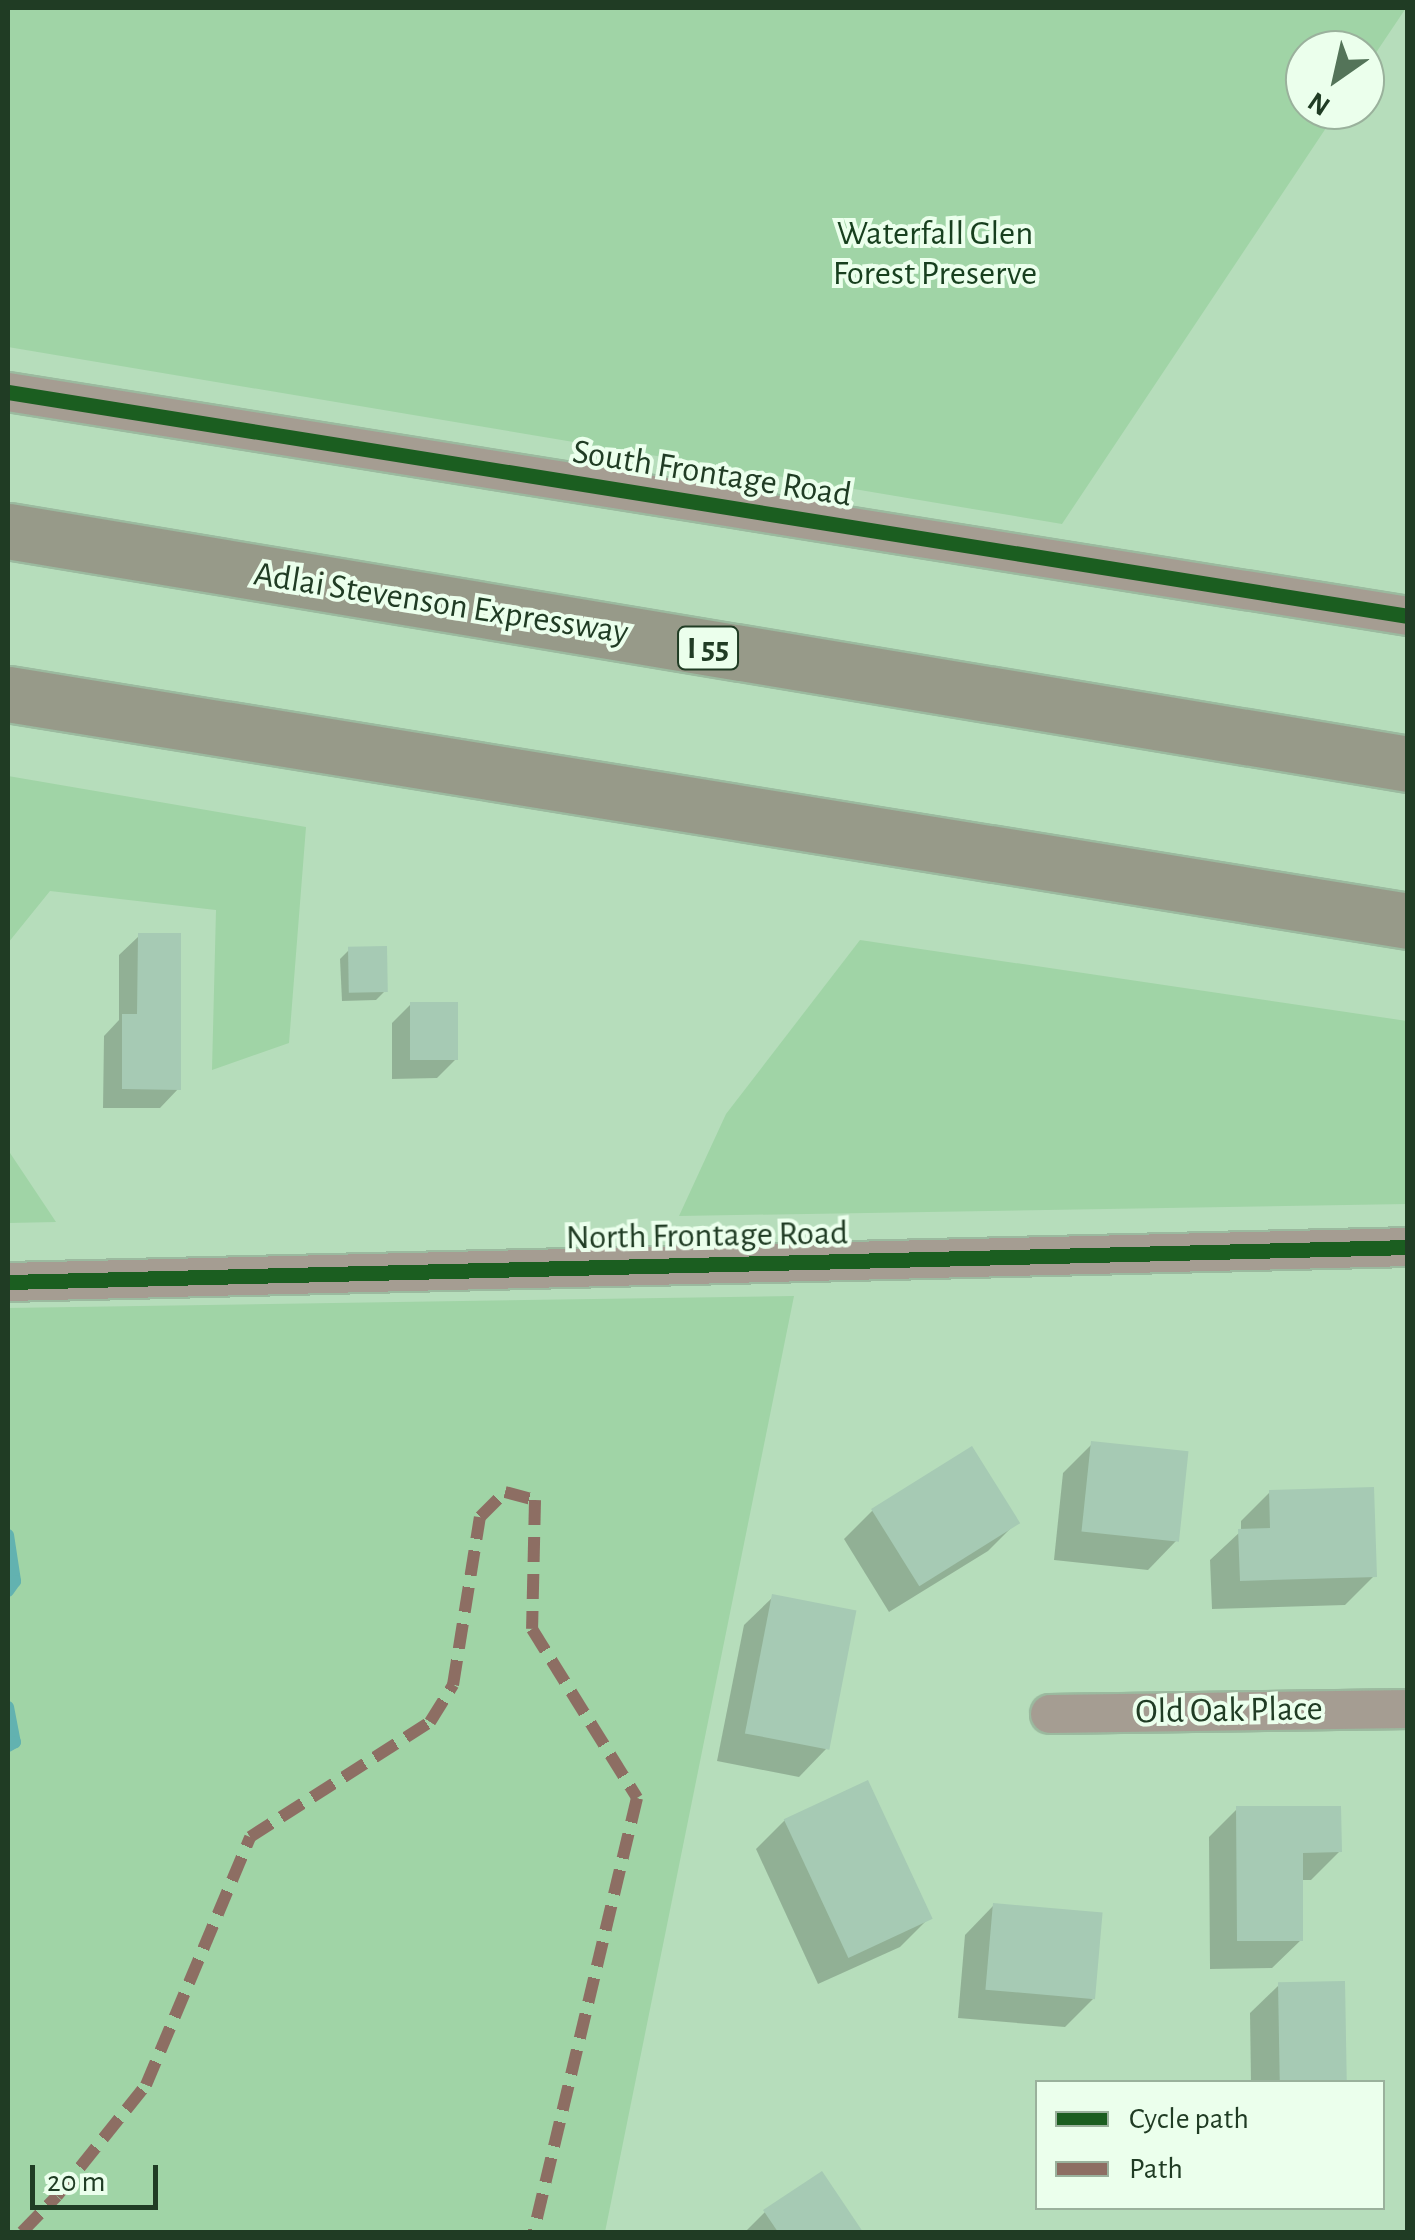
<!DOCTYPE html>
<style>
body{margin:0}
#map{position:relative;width:1415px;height:2240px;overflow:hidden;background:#b6ddbb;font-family:"Alegreya Sans",sans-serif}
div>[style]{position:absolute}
.green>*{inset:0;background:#a0d4a6}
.shadow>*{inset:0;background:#0003}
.stream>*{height:12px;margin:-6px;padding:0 6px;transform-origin:6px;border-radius:6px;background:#62b2b0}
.building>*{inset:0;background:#a6cab4;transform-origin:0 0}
.roads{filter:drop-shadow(2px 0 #9bba9f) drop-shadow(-2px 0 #9bba9f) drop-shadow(0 2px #9bba9f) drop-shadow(0 -2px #9bba9f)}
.minor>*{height:38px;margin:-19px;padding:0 19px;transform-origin:19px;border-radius:19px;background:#a59d92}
.motorway>*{height:55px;margin:-27.5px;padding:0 27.5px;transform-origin:27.5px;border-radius:27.5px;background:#979a89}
.quiet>*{height:12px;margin-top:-6px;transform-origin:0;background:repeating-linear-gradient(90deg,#8d6e63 0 25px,transparent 0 37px)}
.cycleway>*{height:15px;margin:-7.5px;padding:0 7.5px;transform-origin:7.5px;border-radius:7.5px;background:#1b5e20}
span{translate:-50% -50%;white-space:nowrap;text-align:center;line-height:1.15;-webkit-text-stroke:8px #ebffec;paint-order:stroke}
.shield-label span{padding:2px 8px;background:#ebffec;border:2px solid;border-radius:8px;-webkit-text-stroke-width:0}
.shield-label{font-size:32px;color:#203c24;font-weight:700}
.park-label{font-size:35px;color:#173f1e}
.street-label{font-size:35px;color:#203c24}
.frame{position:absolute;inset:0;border:10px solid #203c24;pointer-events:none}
.legend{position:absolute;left:1035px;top:2080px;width:350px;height:130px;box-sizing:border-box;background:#ebffec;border:2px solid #9ab19c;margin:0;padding:12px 18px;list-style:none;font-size:30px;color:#203c24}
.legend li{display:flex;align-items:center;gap:20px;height:50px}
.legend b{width:50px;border:2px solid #9ab19c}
.north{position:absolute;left:1285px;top:30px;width:100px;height:100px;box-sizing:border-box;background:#ebffec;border:2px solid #9ab19c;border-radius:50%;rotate:214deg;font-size:28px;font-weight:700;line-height:40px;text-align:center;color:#203c24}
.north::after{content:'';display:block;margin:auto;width:35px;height:45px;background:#547459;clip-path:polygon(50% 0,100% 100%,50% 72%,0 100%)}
.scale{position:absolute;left:30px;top:2165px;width:128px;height:45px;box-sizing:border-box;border:5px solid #203c24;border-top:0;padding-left:12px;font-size:30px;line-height:35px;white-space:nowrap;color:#203c24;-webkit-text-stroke:8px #ebffec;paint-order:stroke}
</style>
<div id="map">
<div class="green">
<div style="clip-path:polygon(8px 8px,1406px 8px,1365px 69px,1365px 50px,1305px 50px,1305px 110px,1338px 110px,1062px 524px,8px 347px)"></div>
<div style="clip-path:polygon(8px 776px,306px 827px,289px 1043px,212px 1070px,216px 910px,50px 891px,8px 943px)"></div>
<div style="clip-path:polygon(860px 940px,1407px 1021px,1407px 1204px,679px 1216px,726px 1114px)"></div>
<div style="clip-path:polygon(8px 1150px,56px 1222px,8px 1223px)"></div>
<div style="clip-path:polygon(794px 1296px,605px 2232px,8px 2232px,8px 1308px)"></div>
</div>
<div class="shadow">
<div style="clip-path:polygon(139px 936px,179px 1088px,160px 1108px,103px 1108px,104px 1036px,119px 1020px,119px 955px)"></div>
<div style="clip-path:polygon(349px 950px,385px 991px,376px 1000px,342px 1001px,340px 959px)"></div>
<div style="clip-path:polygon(411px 1004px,456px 1059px,437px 1078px,392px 1079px,392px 1023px)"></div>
<div style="clip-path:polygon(1092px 1444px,1176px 1541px,1148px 1570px,1054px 1560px,1063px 1473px)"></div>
<div style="clip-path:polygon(1270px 1492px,1374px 1576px,1345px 1605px,1212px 1609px,1210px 1560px,1241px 1531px,1241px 1521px)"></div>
<div style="clip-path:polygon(873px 1510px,1017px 1522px,988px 1551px,889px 1612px,844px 1539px)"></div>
<div style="clip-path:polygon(773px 1597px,827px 1748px,799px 1777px,717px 1761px,744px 1625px)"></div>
<div style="clip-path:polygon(1237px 1809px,1340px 1851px,1311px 1880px,1301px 1880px,1301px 1940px,1272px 1968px,1210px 1969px,1209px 1837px)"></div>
<div style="clip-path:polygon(785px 1820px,929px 1918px,900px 1947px,818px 1984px,756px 1849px)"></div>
<div style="clip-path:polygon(993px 1906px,1094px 1998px,1065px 2027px,958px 2018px,965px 1935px)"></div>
<div style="clip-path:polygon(1342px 1984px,1344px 2082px,1251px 2082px,1250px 2013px,1279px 1985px)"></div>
<div style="clip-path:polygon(821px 2175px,860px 2232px,745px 2232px,765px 2212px)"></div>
</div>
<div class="stream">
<div style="left:8px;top:1535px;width:47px;rotate:81.3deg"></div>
<div style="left:15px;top:1581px;width:12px;rotate:125deg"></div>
<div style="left:8px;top:1707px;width:36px;rotate:79deg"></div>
<div style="left:15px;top:1742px;width:8px;rotate:150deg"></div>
</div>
<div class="building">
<div style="clip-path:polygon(138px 933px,181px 933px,181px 1090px,122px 1089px,122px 1014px,137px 1014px)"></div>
<div style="left:387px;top:946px;width:46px;height:39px;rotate:89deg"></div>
<div style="left:410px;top:1002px;width:48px;height:58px"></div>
<div style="left:1091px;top:1441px;width:98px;height:91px;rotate:6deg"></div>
<div style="left:972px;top:1446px;width:91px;height:119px;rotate:58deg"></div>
<div style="clip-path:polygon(1374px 1487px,1377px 1577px,1240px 1581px,1238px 1529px,1270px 1528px,1269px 1490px)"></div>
<div style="left:772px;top:1594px;width:86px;height:142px;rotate:11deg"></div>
<div style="left:868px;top:1780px;width:153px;height:93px;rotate:65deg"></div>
<div style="clip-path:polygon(1236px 1806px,1341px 1806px,1342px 1852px,1303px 1853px,1303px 1941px,1237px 1941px)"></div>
<div style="left:993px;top:1903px;width:110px;height:87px;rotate:5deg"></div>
<div style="left:1345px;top:1981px;width:101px;height:67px;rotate:89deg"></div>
<div style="clip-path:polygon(822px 2171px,863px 2232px,778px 2232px,763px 2210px)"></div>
</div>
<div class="roads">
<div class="minor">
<div style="left:8px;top:392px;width:1418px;rotate:9.09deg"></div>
<div style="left:8px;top:1282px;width:1400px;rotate:-1.43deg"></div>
<div style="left:1050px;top:1714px;width:358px;rotate:-0.8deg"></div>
</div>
<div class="motorway">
<div style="left:8px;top:531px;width:1419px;rotate:9.45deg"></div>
<div style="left:8px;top:694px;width:1418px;rotate:9.21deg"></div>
</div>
</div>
<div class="quiet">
<div style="left:22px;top:2232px;width:50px;rotate:-45.8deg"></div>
<div style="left:57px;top:2196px;width:142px;rotate:-51.3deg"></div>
<div style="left:146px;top:2085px;width:269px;rotate:-67.2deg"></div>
<div style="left:250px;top:1837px;width:214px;rotate:-32.6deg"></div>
<div style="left:430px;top:1722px;width:44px;rotate:-58.1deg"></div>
<div style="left:453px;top:1685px;width:170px;rotate:-80.9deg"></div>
<div style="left:480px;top:1517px;width:35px;rotate:-45deg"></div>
<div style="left:505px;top:1492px;width:31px;rotate:15deg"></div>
<div style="left:535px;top:1500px;width:129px;rotate:91.3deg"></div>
<div style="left:532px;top:1629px;width:199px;rotate:58.1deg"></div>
<div style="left:637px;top:1798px;width:446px;rotate:103.4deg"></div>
</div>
<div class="cycleway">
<div style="left:8px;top:392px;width:1418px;rotate:9.09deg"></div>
<div style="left:8px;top:1282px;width:1400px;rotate:-1.43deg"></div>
</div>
<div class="shield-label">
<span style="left:708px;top:648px">I 55</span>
</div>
<div class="park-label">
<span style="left:935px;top:254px">Waterfall Glen<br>Forest Preserve</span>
</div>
<div class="street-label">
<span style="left:712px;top:474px;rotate:9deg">South Frontage Road</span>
<span style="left:441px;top:604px;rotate:9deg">Adlai Stevenson Expressway</span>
<span style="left:707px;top:1236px;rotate:-1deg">North Frontage Road</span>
<span style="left:1229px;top:1711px;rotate:-1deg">Old Oak Place</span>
</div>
<div class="frame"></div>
<ul class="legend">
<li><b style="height:12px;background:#1b5e20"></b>Cycle path</li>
<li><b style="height:12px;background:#8d6e63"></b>Path</li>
</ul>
<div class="north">N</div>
<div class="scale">20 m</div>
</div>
